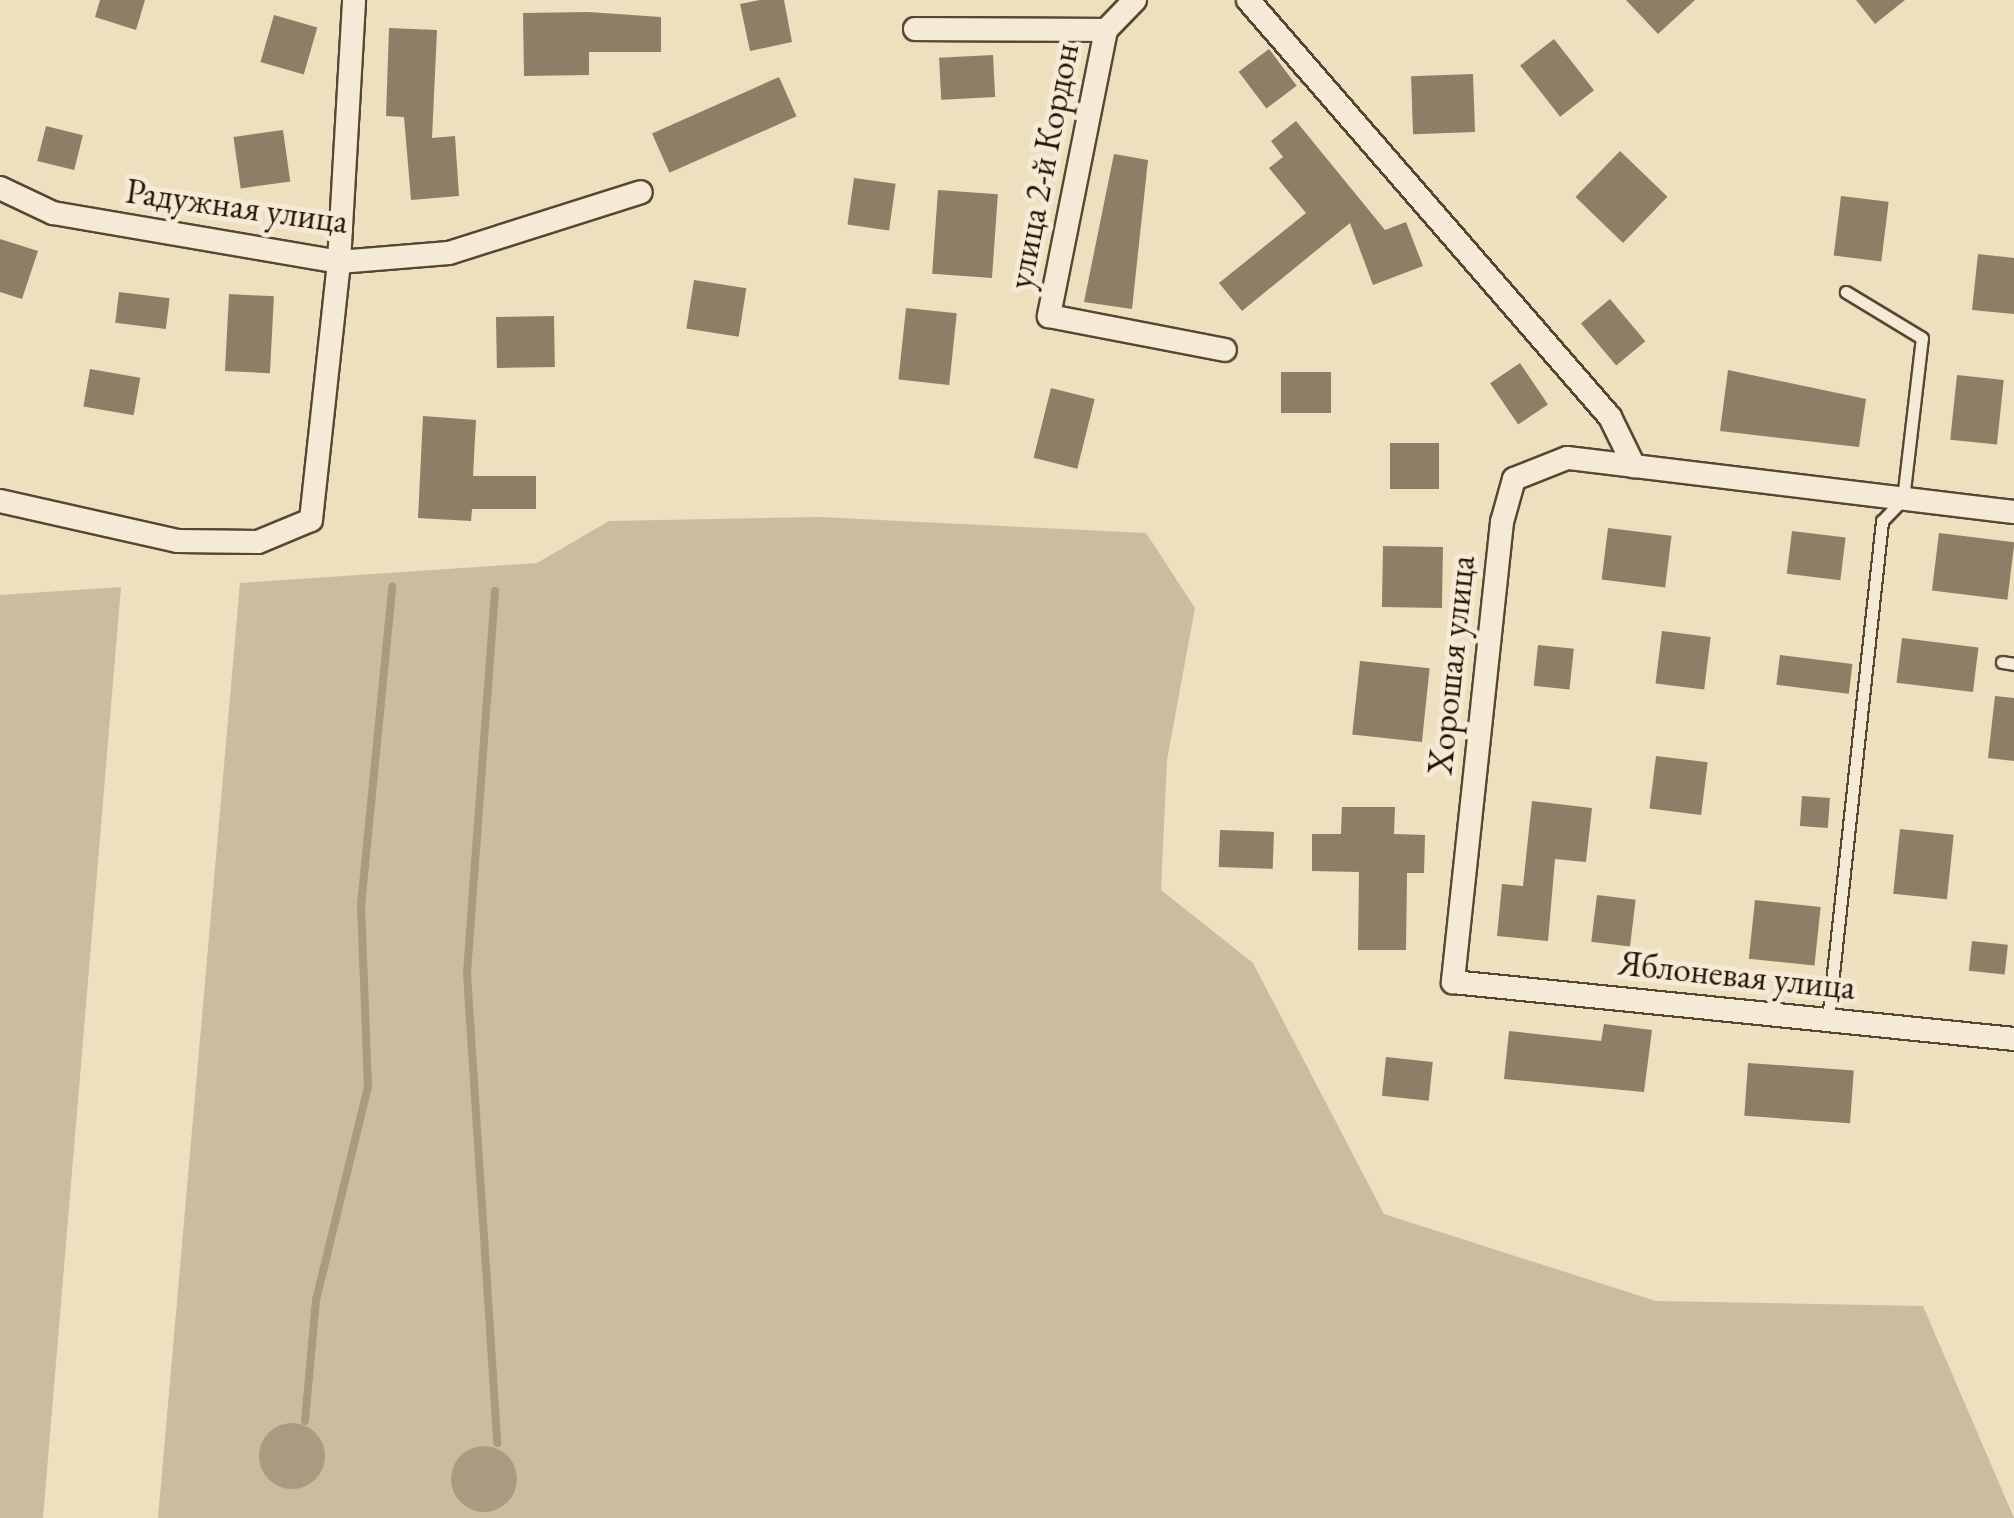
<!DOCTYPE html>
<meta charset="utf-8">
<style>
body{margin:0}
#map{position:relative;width:2014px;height:1518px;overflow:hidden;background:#eedfbf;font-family:"EB Garamond",serif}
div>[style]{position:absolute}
.green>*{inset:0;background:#ccbc9f}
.water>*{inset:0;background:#aa9a7f}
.round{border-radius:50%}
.stream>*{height:8px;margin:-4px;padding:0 4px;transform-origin:4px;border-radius:4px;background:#aa9a7f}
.building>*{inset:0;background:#8e7e65;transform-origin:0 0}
.roads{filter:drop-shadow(2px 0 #574732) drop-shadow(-2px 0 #574732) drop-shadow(0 2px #574732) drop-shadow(0 -2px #574732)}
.service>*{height:11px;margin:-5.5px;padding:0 5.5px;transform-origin:5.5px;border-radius:5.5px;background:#f4ead5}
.minor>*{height:22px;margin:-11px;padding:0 11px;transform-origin:11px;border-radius:11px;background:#f4ead5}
span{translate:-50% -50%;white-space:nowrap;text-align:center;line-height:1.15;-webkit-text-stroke:10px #f4ead5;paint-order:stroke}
.street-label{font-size:35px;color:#251403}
</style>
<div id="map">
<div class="green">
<div style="clip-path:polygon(819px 517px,1146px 533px,1195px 608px,1167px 760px,1161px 890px,1253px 963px,1384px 1214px,1656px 1301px,1923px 1306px,2014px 1518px,158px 1518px,240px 583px,537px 563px,609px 521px)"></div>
<div style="clip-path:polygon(121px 587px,43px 1518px,0 1518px,0 595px)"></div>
</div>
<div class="water">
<div class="round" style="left:259px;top:1423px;width:66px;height:66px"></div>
<div class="round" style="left:451px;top:1446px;width:66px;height:66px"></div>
</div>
<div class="stream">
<div style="left:495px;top:591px;width:384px;rotate:94.2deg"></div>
<div style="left:467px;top:974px;width:470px;rotate:86.3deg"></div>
<div style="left:305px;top:1421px;width:121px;rotate:-84.8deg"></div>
<div style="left:316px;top:1300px;width:219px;rotate:-76.3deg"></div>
<div style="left:368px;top:1087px;width:181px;rotate:-92.2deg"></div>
<div style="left:361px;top:906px;width:321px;rotate:-84.4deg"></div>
</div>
<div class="building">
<div style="clip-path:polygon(100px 0,145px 0,136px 30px,95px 17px)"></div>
<div style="clip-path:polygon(760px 0,784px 0,792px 42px,750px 51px,740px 4px)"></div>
<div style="clip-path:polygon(1626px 0,1695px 0,1658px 34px)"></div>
<div style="clip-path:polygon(1856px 0,1905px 0,1875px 24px)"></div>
<div style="clip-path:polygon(588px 12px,661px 17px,661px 52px,589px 52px,589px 75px,524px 76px,523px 13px)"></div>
<div style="left:274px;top:15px;width:45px;height:49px;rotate:16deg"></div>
<div style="clip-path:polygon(389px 28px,437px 30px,432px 138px,455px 136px,459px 196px,411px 200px,404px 117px,386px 116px)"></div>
<div style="left:1554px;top:39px;width:65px;height:43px;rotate:52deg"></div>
<div style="left:1269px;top:49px;width:46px;height:38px;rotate:53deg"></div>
<div style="left:993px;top:55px;width:42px;height:54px;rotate:87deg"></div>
<div style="left:1473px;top:74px;width:58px;height:62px;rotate:88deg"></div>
<div style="left:779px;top:77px;width:43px;height:139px;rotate:66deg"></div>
<div style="clip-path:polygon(1296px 121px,1385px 230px,1406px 222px,1423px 266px,1373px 285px,1350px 223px,1242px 311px,1219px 283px,1306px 213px,1269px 168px,1283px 157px,1271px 141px)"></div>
<div style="left:46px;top:126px;width:38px;height:36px;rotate:14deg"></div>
<div style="left:283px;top:130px;width:52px;height:50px;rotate:82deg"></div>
<div style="left:1620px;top:151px;width:66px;height:64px;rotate:44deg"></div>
<div style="clip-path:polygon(1114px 154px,1148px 160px,1132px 309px,1084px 302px)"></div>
<div style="left:854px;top:178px;width:42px;height:47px;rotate:8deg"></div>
<div style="left:938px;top:190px;width:60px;height:84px;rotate:4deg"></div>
<div style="left:1841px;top:196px;width:48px;height:60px;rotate:7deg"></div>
<div style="clip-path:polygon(0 239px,38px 251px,22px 299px,0 292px)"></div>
<div style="clip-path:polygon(1978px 254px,2014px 258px,2014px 314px,1972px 310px)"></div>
<div style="left:694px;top:280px;width:53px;height:49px;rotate:9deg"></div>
<div style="left:119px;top:292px;width:51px;height:31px;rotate:7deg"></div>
<div style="left:229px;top:294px;width:45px;height:77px;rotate:3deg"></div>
<div style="left:1610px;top:299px;width:55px;height:38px;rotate:50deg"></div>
<div style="left:906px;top:308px;width:51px;height:72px;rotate:6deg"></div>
<div style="left:554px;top:316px;width:51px;height:58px;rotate:89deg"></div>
<div style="left:1520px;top:363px;width:50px;height:36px;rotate:56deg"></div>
<div style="left:90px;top:369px;width:51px;height:38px;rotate:10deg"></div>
<div style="clip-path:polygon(1728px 370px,1866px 399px,1859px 447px,1720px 431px)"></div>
<div style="left:1281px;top:372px;width:50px;height:41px"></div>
<div style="left:1957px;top:375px;width:47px;height:65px;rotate:6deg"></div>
<div style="left:1051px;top:388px;width:45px;height:72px;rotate:14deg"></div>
<div style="clip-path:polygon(423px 416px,476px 420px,473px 476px,536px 476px,536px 509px,472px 509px,471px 521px,418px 518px)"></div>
<div style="left:1390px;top:443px;width:49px;height:46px"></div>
<div style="left:1608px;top:528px;width:64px;height:52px;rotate:7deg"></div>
<div style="left:1792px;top:531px;width:54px;height:43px;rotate:7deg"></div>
<div style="left:1939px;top:533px;width:76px;height:58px;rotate:7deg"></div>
<div style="left:1383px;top:546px;width:60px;height:61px;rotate:1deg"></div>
<div style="left:1662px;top:631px;width:49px;height:53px;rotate:7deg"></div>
<div style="left:1902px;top:638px;width:77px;height:45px;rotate:7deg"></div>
<div style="left:1538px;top:645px;width:36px;height:41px;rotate:6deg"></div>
<div style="left:1780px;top:655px;width:73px;height:30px;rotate:7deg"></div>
<div style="left:1360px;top:661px;width:70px;height:74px;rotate:6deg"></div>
<div style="clip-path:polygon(1995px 696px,2014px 698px,2014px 761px,1988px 758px)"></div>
<div style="left:1656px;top:756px;width:52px;height:53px;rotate:7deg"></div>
<div style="left:1802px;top:796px;width:28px;height:30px;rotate:4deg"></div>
<div style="clip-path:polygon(1532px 801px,1592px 808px,1586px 862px,1555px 859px,1548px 941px,1497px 936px,1502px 884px,1523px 886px)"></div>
<div style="clip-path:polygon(1342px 807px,1395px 807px,1394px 834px,1425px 835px,1424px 873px,1407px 873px,1406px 950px,1358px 950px,1359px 872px,1312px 871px,1312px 834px,1341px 834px)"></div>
<div style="left:1900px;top:829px;width:54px;height:65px;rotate:6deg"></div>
<div style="left:1220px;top:830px;width:54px;height:37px;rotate:2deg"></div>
<div style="left:1597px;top:895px;width:39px;height:47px;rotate:7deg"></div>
<div style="left:1755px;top:900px;width:66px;height:59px;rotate:6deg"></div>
<div style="left:1972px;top:941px;width:36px;height:30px;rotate:6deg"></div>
<div style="clip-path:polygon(1604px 1024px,1652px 1030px,1644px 1092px,1504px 1079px,1509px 1031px,1601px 1041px)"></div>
<div style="left:1386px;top:1057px;width:47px;height:39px;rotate:6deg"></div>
<div style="left:1748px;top:1063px;width:106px;height:53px;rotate:4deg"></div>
</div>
<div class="roads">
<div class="service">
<div style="left:2002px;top:662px;width:12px;rotate:9deg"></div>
<div style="left:1828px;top:1020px;width:502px;rotate:-83.82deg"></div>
<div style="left:1882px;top:521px;width:30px;rotate:-46deg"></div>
<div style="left:1903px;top:499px;width:162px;rotate:-83.3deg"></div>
<div style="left:1922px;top:338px;width:89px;rotate:-148.8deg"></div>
</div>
<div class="minor">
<div style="left:1135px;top:0;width:42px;rotate:134deg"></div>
<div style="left:1106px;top:30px;width:292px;rotate:101.3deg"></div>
<div style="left:1049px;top:316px;width:179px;rotate:10.9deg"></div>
<div style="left:1248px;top:0;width:552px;rotate:49.04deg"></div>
<div style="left:1610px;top:417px;width:55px;rotate:63.9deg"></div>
<div style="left:915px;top:29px;width:191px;rotate:0.3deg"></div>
<div style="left:0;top:188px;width:59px;rotate:25.3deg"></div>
<div style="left:53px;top:213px;width:290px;rotate:9.7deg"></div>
<div style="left:339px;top:262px;width:110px;rotate:-4.7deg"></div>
<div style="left:449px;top:253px;width:201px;rotate:-17.6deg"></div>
<div style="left:0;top:501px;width:182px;rotate:12.7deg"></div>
<div style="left:178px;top:541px;width:80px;rotate:0.7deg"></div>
<div style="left:258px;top:542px;width:57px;rotate:-22.5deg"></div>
<div style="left:311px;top:520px;width:260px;rotate:-83.8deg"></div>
<div style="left:339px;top:262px;width:262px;rotate:-86.7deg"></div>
<div style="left:2014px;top:512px;width:450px;rotate:-173.1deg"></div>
<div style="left:1567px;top:458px;width:57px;rotate:158.4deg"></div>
<div style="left:1514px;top:479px;width:45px;rotate:105.6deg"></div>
<div style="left:1502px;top:522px;width:463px;rotate:96.1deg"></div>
<div style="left:1453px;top:982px;width:564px;rotate:5.8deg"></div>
</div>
</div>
<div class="street-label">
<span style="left:1043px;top:166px;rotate:-79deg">улица 2-й Кордон</span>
<span style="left:237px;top:206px;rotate:8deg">Радужная улица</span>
<span style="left:1451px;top:665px;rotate:-84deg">Хорошая улица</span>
<span style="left:1737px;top:975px;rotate:6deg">Яблоневая улица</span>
</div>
</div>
